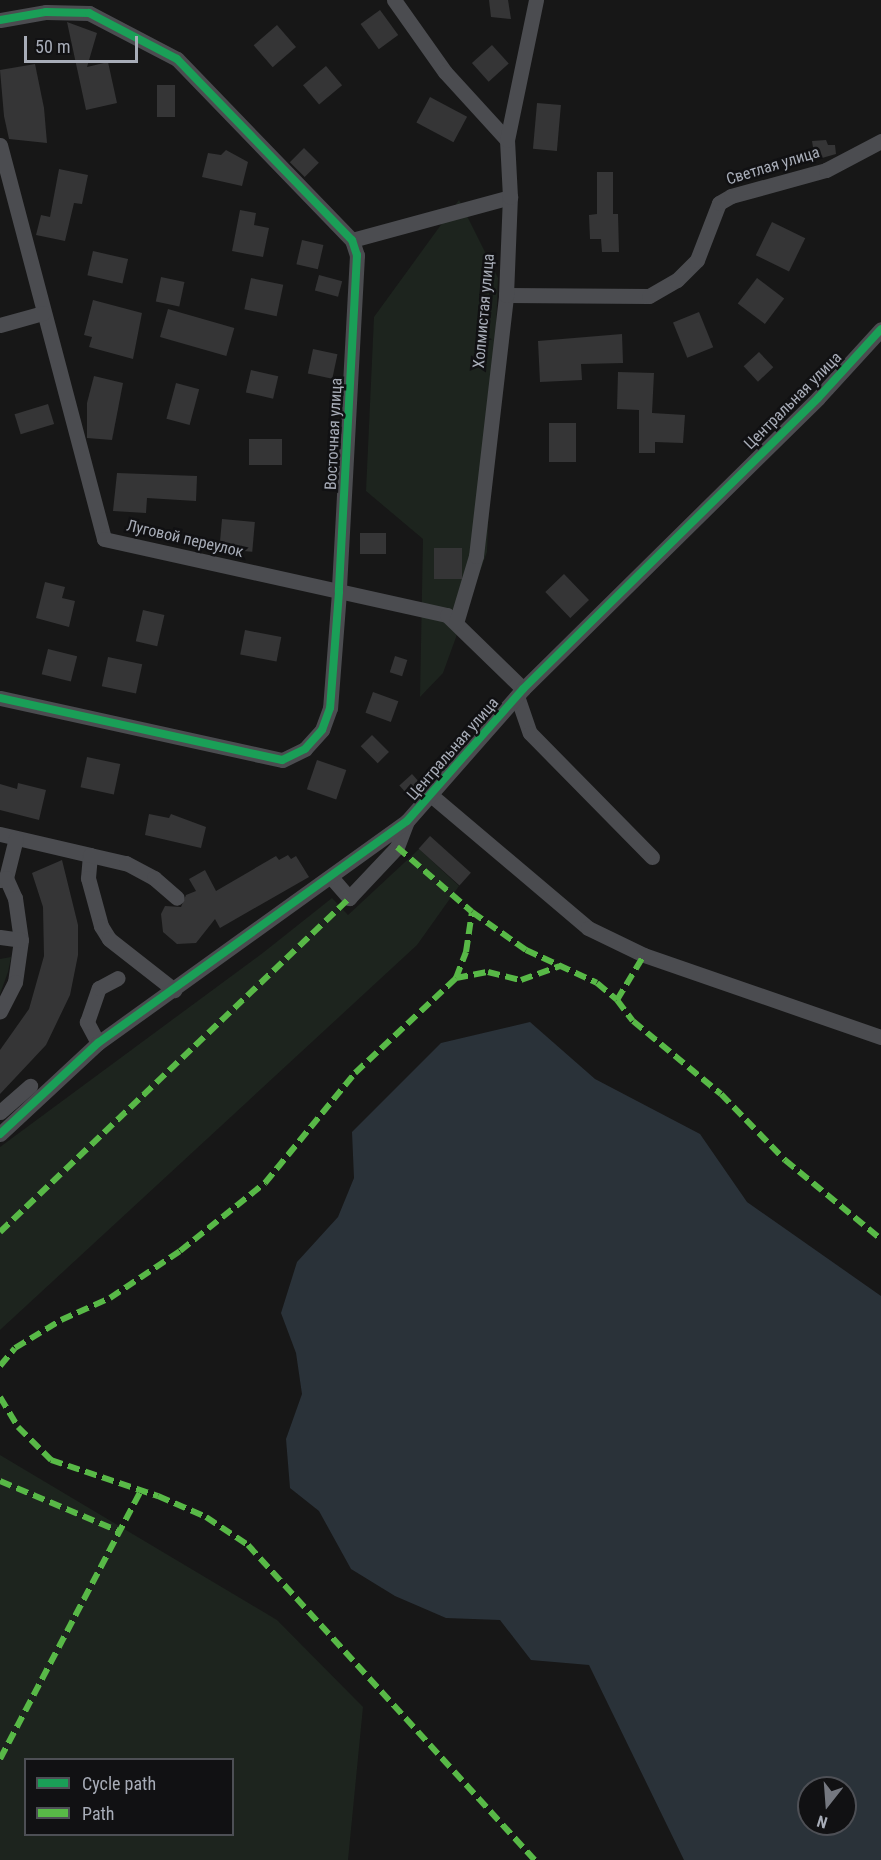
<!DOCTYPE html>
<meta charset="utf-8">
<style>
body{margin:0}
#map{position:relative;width:881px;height:1860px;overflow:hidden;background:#171717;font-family:"Roboto Condensed",sans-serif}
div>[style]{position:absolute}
.green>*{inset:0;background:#1d241e}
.water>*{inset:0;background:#2a3239}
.building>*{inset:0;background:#353536;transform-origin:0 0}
.minor>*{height:15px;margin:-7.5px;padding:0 7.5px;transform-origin:7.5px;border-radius:7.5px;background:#4b4c50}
.quiet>*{height:6px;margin-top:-3px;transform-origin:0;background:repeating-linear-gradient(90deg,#58b947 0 12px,transparent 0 18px)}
.cycleway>*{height:8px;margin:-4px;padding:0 4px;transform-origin:4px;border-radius:4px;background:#1a9f57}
span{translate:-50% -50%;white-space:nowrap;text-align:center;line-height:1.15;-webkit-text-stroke:5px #111113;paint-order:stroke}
.street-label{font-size:16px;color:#a8adb8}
.legend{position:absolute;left:24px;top:1758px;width:210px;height:78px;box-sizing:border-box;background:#111113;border:2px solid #4d4f55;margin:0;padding:8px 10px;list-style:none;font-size:18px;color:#a8adb8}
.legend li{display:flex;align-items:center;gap:12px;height:30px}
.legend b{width:30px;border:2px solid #4d4f55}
.north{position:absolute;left:797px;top:1776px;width:60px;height:60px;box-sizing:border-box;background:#111113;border:2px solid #4d4f55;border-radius:50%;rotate:197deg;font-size:16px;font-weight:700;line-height:24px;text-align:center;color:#a8adb8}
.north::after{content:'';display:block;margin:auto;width:21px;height:27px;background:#757880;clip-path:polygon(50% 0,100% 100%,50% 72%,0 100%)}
.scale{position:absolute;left:24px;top:36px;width:114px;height:27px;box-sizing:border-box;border:3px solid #a8adb8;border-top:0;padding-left:8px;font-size:18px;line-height:21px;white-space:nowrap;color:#a8adb8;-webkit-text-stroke:4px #111113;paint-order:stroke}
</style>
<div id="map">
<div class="green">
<div style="clip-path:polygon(459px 200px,498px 278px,487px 552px,443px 673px,420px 697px,423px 539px,366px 491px,374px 317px)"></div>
<div style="clip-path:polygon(419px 849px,459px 886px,417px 945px,0 1330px,0 1147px,264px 952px,332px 898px,348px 915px)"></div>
<div style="clip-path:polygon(11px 957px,8px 972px,0 994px,0 959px)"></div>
<div style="clip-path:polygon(evenodd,0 1455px,277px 1620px,363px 1707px,348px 1860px,0 1860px,0 1455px,26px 1760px,232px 1760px,232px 1834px,26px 1834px,26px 1760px)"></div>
</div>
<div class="water">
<div style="clip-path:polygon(evenodd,530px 1022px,595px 1079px,700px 1134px,747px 1202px,881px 1296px,881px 1860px,684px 1860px,589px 1665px,531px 1660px,500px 1620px,446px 1618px,395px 1596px,351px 1569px,319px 1511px,290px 1488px,286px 1439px,302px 1394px,296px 1353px,281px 1313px,297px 1262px,338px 1217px,354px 1178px,352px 1132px,441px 1043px,530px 1022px,809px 1788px,845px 1788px,845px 1824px,809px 1824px,809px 1788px)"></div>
</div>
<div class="building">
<div style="clip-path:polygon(489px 0,508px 0,511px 19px,491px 17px)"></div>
<div style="left:380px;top:10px;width:31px;height:24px;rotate:54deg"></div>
<div style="clip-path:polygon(67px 22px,97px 33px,87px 67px,108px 62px,117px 103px,86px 110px)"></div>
<div style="left:277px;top:25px;width:29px;height:31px;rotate:49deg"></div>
<div style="left:492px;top:45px;width:25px;height:27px;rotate:48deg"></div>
<div style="clip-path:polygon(35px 64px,44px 108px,47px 143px,9px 139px,4px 116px,0 70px)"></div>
<div style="left:326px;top:66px;width:25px;height:30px;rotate:50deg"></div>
<div style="left:157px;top:85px;width:18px;height:32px"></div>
<div style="left:430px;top:97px;width:42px;height:29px;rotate:28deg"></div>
<div style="left:537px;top:103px;width:24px;height:46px;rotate:5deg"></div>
<div style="clip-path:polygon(826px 140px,828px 145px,835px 145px,836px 154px,815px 160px,812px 141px)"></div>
<div style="left:304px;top:148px;width:21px;height:20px;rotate:45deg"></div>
<div style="clip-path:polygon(226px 150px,248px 162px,242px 186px,202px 177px,208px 153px,221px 155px)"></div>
<div style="clip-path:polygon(59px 169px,88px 175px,82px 204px,74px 203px,65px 241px,36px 235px,41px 215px,50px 217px)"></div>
<div style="clip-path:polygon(597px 172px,613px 172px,613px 214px,618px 214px,619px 252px,602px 252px,601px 239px,590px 239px,589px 215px,597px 214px)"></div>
<div style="clip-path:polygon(240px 210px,256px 213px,254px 225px,269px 228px,263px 257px,232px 251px)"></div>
<div style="left:772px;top:222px;width:37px;height:37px;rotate:26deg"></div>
<div style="left:302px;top:240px;width:22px;height:25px;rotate:13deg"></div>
<div style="left:93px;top:251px;width:36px;height:25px;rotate:13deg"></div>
<div style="left:319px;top:275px;width:24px;height:16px;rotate:15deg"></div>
<div style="left:161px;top:277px;width:24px;height:25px;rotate:12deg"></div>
<div style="left:251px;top:278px;width:33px;height:32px;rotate:12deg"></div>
<div style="left:757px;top:278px;width:34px;height:32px;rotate:37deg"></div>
<div style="clip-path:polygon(93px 300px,142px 313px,133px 359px,89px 347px,92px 337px,84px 335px)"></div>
<div style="left:168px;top:309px;width:69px;height:29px;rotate:16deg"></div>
<div style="left:699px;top:312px;width:38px;height:28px;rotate:68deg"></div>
<div style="clip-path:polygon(622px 334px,623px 363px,581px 364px,582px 380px,540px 382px,538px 341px)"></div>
<div style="left:313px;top:349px;width:25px;height:25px;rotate:12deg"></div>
<div style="left:759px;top:352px;width:21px;height:21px;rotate:47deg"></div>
<div style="left:251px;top:370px;width:28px;height:23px;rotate:13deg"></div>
<div style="clip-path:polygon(618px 372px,654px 373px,652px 413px,685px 415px,683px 443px,655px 442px,655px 453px,639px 453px,639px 410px,617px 409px)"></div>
<div style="clip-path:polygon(94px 376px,123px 383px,112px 440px,87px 438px,87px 403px)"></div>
<div style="left:176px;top:383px;width:24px;height:37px;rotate:15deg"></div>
<div style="left:48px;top:404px;width:21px;height:35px;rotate:73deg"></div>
<div style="left:549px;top:423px;width:27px;height:39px"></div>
<div style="left:249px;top:439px;width:33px;height:26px"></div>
<div style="clip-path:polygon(117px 473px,197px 476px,196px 501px,147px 498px,146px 513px,113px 511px)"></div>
<div style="left:222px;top:519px;width:33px;height:30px;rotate:5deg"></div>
<div style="left:360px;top:533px;width:26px;height:21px"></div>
<div style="left:434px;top:548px;width:28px;height:31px"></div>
<div style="left:564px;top:574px;width:36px;height:26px;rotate:46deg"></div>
<div style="clip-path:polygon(45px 582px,65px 587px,62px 598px,75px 601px,69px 627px,36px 618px)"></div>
<div style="left:143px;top:610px;width:22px;height:32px;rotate:13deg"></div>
<div style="left:245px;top:630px;width:37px;height:25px;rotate:11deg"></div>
<div style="left:48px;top:649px;width:30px;height:26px;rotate:14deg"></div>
<div style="left:395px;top:656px;width:13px;height:17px;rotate:18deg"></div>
<div style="left:108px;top:657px;width:35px;height:30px;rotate:12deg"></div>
<div style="left:373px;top:692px;width:27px;height:22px;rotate:20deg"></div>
<div style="left:372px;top:735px;width:24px;height:16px;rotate:45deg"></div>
<div style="left:87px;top:757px;width:34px;height:31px;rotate:12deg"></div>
<div style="left:317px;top:760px;width:31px;height:31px;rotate:19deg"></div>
<div style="left:412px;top:774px;width:15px;height:17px;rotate:48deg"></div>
<div style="clip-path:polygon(18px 783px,46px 790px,39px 820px,0 810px,0 784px,17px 789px)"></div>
<div style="clip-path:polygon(149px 814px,169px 818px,171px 814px,206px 827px,201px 848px,145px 835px)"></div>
<div style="left:430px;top:836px;width:55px;height:17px;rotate:42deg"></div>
<div style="clip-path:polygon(288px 855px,291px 859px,296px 856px,309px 877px,220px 928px,215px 919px,196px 943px,177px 944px,163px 932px,161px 914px,165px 906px,181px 907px,186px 895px,196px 891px,189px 879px,205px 870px,216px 891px,276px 856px,279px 860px)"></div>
<div style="clip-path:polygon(62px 860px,78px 925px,78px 955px,70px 995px,46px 1045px,0 1094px,0 1050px,29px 1009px,44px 956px,43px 907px,32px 873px)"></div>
</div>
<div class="minor">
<div style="left:394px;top:0;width:88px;rotate:54.7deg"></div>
<div style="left:445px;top:72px;width:92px;rotate:47.6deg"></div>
<div style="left:0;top:20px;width:47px;rotate:-9.9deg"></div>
<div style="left:46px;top:12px;width:43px;rotate:1.3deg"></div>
<div style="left:89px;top:13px;width:99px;rotate:27.6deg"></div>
<div style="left:177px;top:59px;width:252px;rotate:46deg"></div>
<div style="left:352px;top:240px;width:16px;rotate:72deg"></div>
<div style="left:357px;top:255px;width:337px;rotate:93.1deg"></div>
<div style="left:339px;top:592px;width:116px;rotate:94.4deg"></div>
<div style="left:330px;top:708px;width:23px;rotate:110deg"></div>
<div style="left:322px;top:730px;width:25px;rotate:132deg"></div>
<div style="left:305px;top:749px;width:25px;rotate:154deg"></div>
<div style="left:282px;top:760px;width:289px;rotate:-167.6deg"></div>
<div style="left:0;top:145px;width:407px;rotate:75.2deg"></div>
<div style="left:104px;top:539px;width:351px;rotate:12.5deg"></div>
<div style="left:447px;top:615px;width:106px;rotate:44.2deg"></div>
<div style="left:352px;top:240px;width:164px;rotate:-15.2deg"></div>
<div style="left:506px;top:295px;width:143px;rotate:0.4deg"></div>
<div style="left:649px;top:296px;width:32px;rotate:-30deg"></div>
<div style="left:677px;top:280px;width:28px;rotate:-45deg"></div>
<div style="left:697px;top:260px;width:61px;rotate:-68.9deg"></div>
<div style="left:719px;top:203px;width:14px;rotate:-30deg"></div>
<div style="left:731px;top:196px;width:98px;rotate:-15.3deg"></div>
<div style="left:826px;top:170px;width:62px;rotate:-27.8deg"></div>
<div style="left:0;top:325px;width:45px;rotate:-15.6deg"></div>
<div style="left:456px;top:623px;width:70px;rotate:-73.4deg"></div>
<div style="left:476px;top:556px;width:263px;rotate:-83.4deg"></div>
<div style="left:506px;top:295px;width:98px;rotate:-87.7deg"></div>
<div style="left:510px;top:197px;width:57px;rotate:-93deg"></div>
<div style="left:507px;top:140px;width:143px;rotate:-78.3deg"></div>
<div style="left:517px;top:696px;width:39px;rotate:71deg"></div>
<div style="left:530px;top:733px;width:174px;rotate:45.5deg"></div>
<div style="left:432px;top:796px;width:204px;rotate:40.2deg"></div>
<div style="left:588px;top:928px;width:62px;rotate:25.7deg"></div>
<div style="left:644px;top:955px;width:251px;rotate:19.1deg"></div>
<div style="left:0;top:834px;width:92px;rotate:13.1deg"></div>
<div style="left:90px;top:855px;width:23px;rotate:95deg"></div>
<div style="left:88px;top:878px;width:50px;rotate:74.8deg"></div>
<div style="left:101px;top:926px;width:15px;rotate:58deg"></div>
<div style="left:109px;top:939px;width:83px;rotate:38.1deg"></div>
<div style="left:90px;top:855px;width:37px;rotate:13deg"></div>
<div style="left:126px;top:863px;width:32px;rotate:28deg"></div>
<div style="left:154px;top:878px;width:30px;rotate:41deg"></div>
<div style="left:331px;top:877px;width:28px;rotate:49deg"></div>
<div style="left:349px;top:898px;width:70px;rotate:-46.7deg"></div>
<div style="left:397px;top:847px;width:28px;rotate:-69deg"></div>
<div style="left:6px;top:878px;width:41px;rotate:-76deg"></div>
<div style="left:0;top:880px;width:6px;rotate:-18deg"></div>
<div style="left:6px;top:878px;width:22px;rotate:66deg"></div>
<div style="left:15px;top:898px;width:42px;rotate:81.9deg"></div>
<div style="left:21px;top:940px;width:42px;rotate:98.1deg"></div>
<div style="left:15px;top:982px;width:33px;rotate:117deg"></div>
<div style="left:0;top:937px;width:21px;rotate:8deg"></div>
<div style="left:98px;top:1043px;width:24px;rotate:-118deg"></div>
<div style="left:87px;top:1022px;width:36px;rotate:-71deg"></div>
<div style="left:99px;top:988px;width:21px;rotate:-28deg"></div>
<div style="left:0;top:1112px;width:40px;rotate:-41deg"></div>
<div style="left:0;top:1134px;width:134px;rotate:-42.9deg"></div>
<div style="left:98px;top:1043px;width:380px;rotate:-35.7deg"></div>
<div style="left:407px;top:821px;width:176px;rotate:-48.7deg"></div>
<div style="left:523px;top:689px;width:414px;rotate:-44.6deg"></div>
<div style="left:818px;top:398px;width:93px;rotate:-47.6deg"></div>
</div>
<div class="quiet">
<div style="left:397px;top:847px;width:99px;rotate:40.9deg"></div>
<div style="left:472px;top:912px;width:66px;rotate:35.1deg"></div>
<div style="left:526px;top:950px;width:78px;rotate:24.9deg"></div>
<div style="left:597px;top:983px;width:26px;rotate:40deg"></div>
<div style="left:617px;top:1000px;width:26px;rotate:53deg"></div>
<div style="left:633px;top:1021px;width:114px;rotate:39.7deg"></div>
<div style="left:721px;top:1094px;width:92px;rotate:45.9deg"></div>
<div style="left:785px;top:1160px;width:124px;rotate:39.5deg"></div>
<div style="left:456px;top:978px;width:33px;rotate:-11deg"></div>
<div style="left:488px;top:972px;width:34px;rotate:14deg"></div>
<div style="left:521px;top:980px;width:41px;rotate:-19.7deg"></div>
<div style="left:617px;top:1000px;width:52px;rotate:-59deg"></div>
<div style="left:0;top:1232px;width:483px;rotate:-43.7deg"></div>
<div style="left:0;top:1366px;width:23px;rotate:-50deg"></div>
<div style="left:15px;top:1348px;width:54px;rotate:-31.3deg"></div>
<div style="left:61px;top:1320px;width:54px;rotate:-24.2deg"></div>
<div style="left:110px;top:1298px;width:84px;rotate:-33.9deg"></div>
<div style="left:180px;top:1251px;width:109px;rotate:-38.7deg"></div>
<div style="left:265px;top:1183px;width:142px;rotate:-50.7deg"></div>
<div style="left:355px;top:1073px;width:139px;rotate:-43.2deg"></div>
<div style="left:456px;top:978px;width:28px;rotate:-69deg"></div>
<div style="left:466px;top:952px;width:40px;rotate:-81.5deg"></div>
<div style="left:0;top:1397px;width:35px;rotate:59deg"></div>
<div style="left:18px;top:1427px;width:47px;rotate:45deg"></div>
<div style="left:51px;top:1460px;width:113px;rotate:18.6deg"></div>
<div style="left:158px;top:1496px;width:52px;rotate:23.6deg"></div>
<div style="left:206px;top:1517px;width:50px;rotate:33.7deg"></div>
<div style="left:248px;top:1545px;width:426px;rotate:47.7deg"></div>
<div style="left:0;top:1481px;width:131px;rotate:22.9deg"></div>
<div style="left:0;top:1759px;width:304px;rotate:-62.3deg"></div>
</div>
<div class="cycleway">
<div style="left:0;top:20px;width:47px;rotate:-9.9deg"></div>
<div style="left:46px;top:12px;width:43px;rotate:1.3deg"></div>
<div style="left:89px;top:13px;width:99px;rotate:27.6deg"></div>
<div style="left:177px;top:59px;width:252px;rotate:46deg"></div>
<div style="left:352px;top:240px;width:16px;rotate:72deg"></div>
<div style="left:357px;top:255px;width:337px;rotate:93.1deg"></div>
<div style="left:339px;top:592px;width:116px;rotate:94.4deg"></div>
<div style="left:330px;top:708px;width:23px;rotate:110deg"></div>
<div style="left:322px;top:730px;width:25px;rotate:132deg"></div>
<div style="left:305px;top:749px;width:25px;rotate:154deg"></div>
<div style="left:282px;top:760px;width:289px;rotate:-167.6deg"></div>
<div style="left:0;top:1134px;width:134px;rotate:-42.9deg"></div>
<div style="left:98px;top:1043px;width:380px;rotate:-35.7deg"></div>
<div style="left:407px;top:821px;width:176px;rotate:-48.7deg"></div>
<div style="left:523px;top:689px;width:414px;rotate:-44.6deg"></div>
<div style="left:818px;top:398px;width:93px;rotate:-47.6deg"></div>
</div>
<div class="street-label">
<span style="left:773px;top:166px;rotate:-17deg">Светлая улица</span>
<span style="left:484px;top:311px;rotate:-85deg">Холмистая улица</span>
<span style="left:793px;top:401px;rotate:-45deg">Центральная улица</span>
<span style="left:334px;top:434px;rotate:-87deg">Восточная улица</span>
<span style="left:185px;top:539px;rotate:13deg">Луговой переулок</span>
<span style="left:453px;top:749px;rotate:-49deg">Центральная улица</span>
</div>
<ul class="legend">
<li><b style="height:8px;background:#1a9f57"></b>Cycle path</li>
<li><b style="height:8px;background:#58b947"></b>Path</li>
</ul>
<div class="north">N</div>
<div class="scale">50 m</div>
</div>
